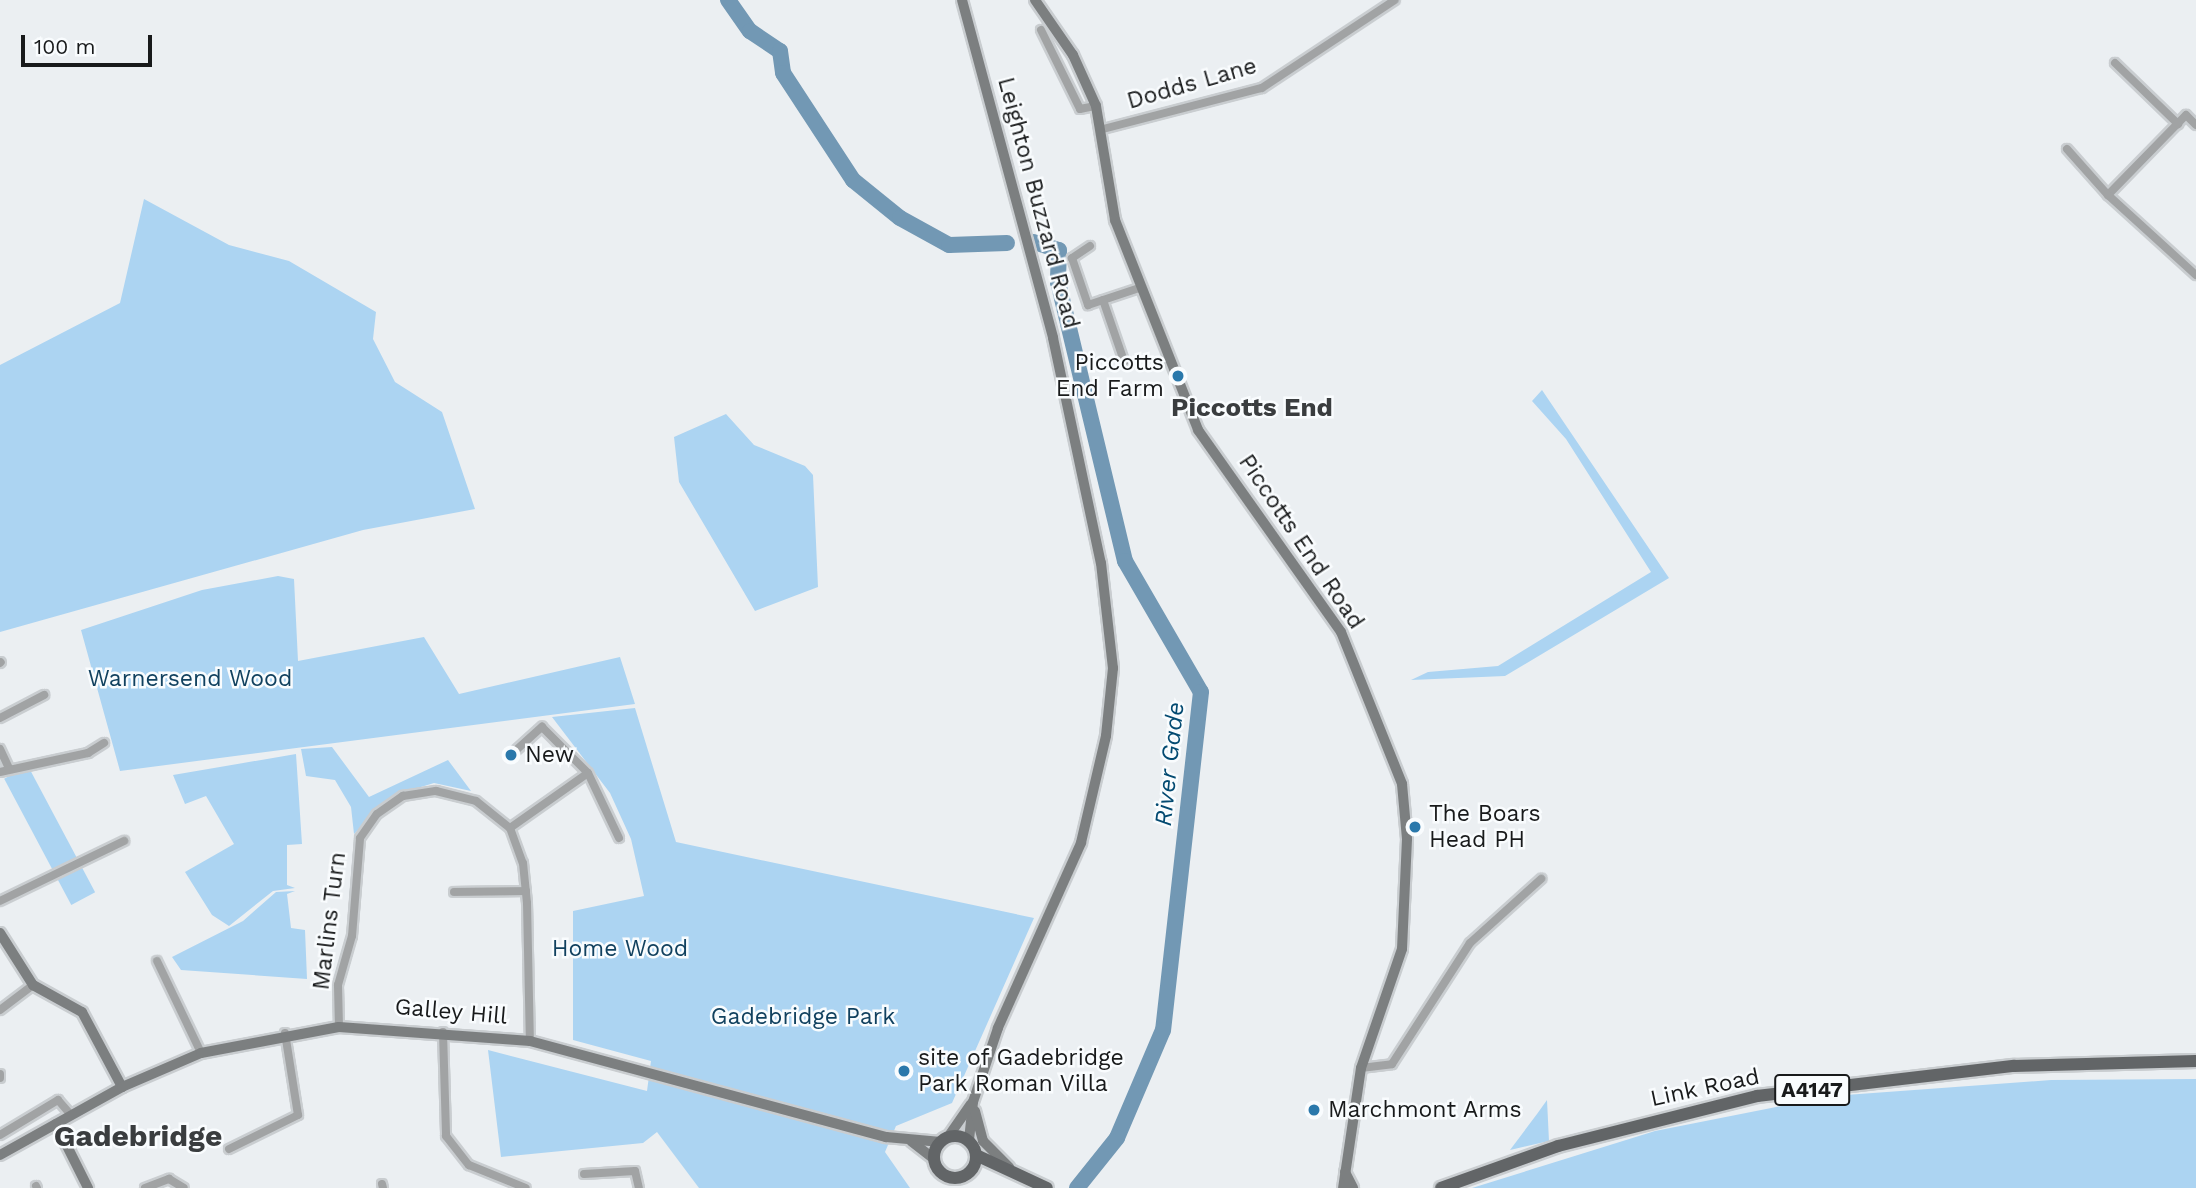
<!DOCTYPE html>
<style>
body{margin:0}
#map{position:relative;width:2196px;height:1188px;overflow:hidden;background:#ebeff2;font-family:"Work Sans",sans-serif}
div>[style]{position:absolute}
.green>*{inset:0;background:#acd4f2;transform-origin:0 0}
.river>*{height:16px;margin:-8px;padding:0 8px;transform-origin:8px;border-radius:8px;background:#7298b4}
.roads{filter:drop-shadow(2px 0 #c9cdd0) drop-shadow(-2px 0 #c9cdd0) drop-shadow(0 2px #c9cdd0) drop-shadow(0 -2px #c9cdd0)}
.street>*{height:8px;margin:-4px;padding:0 4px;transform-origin:4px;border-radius:4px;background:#a1a3a4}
.secondary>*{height:10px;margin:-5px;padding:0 5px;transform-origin:5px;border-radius:5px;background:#7c7f80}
.primary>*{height:12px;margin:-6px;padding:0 6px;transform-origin:6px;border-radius:6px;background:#626567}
.primary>.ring{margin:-6px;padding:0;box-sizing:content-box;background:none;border:12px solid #626567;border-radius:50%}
.dots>*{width:19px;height:19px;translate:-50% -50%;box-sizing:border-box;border:4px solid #f9fcfe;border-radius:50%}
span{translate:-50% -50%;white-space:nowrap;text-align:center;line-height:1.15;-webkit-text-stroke:5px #f9fcfe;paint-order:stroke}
.shield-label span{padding:2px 5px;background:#f9fcfe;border:2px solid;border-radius:5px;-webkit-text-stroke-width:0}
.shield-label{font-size:21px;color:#181a1b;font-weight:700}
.street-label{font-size:23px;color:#181a1b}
.poi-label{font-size:23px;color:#181a1b}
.right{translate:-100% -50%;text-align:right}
.left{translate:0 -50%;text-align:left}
.park-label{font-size:23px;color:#11415f}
.water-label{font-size:24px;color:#034a71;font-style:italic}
.quarter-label{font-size:26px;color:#3a3d3f;font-weight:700}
.district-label{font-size:30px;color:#3a3d3f;font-weight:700}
.scale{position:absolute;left:21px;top:35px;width:131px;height:32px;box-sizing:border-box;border:4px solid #181a1b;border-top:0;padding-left:9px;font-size:21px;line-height:24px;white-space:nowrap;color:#181a1b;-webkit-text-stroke:5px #f9fcfe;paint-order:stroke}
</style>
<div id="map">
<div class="green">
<div style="clip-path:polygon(144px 199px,229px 245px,289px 261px,376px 312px,373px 339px,395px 382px,442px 412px,475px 509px,363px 530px,0 632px,0 365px,120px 303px)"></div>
<div style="clip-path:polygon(1542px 390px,1669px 578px,1505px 676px,1411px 680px,1428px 672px,1498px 666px,1651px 572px,1566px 439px,1532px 401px)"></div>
<div style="clip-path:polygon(726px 414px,754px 445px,805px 466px,813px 475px,818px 587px,755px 611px,679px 482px,674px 437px)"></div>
<div style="clip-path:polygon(278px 576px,294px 579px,298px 661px,424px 637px,459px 694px,620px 657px,635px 704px,120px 771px,81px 630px,202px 590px)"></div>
<div style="clip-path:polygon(635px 708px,676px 842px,1034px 918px,952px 1103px,896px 1126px,885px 1152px,910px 1188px,699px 1188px,657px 1132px,643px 1143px,501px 1157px,488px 1050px,647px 1091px,651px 1061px,573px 1040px,573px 911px,644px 896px,631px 839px,610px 793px,552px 717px)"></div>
<div style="clip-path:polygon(332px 747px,369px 797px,448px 760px,471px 791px,434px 783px,398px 794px,354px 834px,351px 807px,335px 780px,306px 776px,301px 749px)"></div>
<div style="clip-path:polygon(296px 754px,302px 844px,287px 845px,287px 885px,295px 888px,273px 891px,229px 926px,212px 915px,185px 872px,234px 844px,206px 796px,185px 804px,173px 775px)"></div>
<div style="left:28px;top:766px;width:143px;height:27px;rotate:62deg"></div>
<div style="clip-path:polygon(295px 891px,287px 894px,291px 928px,305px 930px,307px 979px,181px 970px,172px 957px,243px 921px,276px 892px)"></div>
<div style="clip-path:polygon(2196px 1079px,2196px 1188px,1472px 1188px,1655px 1131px,1832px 1096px,2051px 1080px)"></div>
<div style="clip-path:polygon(1547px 1100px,1549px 1141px,1510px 1150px,1537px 1114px)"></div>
</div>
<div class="river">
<div style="left:728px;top:0;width:38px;rotate:55deg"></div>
<div style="left:750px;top:31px;width:36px;rotate:34deg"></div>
<div style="left:780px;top:51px;width:22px;rotate:82deg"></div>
<div style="left:783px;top:73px;width:128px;rotate:56.8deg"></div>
<div style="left:853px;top:180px;width:60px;rotate:39deg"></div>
<div style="left:900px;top:218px;width:56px;rotate:28.9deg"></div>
<div style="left:949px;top:245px;width:58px;rotate:-2deg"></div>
<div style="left:1034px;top:242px;width:26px;rotate:18deg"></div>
<div style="left:1059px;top:250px;width:32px;rotate:92deg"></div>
<div style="left:1058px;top:282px;width:287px;rotate:76.5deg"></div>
<div style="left:1125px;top:561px;width:151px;rotate:59.9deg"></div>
<div style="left:1201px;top:692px;width:340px;rotate:96.4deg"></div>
<div style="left:1163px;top:1030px;width:117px;rotate:113.1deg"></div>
<div style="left:1117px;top:1138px;width:64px;rotate:128.7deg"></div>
</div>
<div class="roads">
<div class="street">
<div style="left:1041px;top:30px;width:88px;rotate:63.7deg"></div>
<div style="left:1080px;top:109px;width:16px;rotate:-11deg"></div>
<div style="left:2115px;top:63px;width:88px;rotate:44.1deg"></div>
<div style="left:2196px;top:125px;width:14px;rotate:-135deg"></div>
<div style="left:2186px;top:115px;width:112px;rotate:134.3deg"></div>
<div style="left:2108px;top:195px;width:119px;rotate:42.3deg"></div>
<div style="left:1103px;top:129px;width:164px;rotate:-14.5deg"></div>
<div style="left:1262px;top:88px;width:159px;rotate:-33.5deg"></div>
<div style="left:2067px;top:149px;width:62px;rotate:48.3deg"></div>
<div style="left:1090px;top:246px;width:22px;rotate:146deg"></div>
<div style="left:1072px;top:258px;width:50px;rotate:71.2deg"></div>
<div style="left:1088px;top:305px;width:54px;rotate:-18.4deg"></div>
<div style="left:1103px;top:300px;width:65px;rotate:71deg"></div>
<div style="left:0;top:663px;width:1px;rotate:-45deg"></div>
<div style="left:0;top:718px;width:50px;rotate:-27.6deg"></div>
<div style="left:0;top:749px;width:21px;rotate:65deg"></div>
<div style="left:514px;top:752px;width:38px;rotate:-42deg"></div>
<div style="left:542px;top:727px;width:65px;rotate:45deg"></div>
<div style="left:588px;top:773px;width:72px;rotate:64.5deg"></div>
<div style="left:0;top:772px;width:90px;rotate:-12.2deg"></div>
<div style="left:88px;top:753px;width:19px;rotate:-32deg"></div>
<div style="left:510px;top:828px;width:95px;rotate:-35.2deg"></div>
<div style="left:454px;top:892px;width:72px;rotate:-0.8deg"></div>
<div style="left:0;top:901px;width:138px;rotate:-25.8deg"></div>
<div style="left:157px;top:961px;width:102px;rotate:64.4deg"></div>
<div style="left:0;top:1010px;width:41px;rotate:-37.1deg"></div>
<div style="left:339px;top:1027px;width:42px;rotate:-91.4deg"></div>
<div style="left:338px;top:985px;width:51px;rotate:-74.1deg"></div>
<div style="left:352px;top:936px;width:98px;rotate:-85.3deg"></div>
<div style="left:360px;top:838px;width:29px;rotate:-55deg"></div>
<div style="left:377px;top:814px;width:32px;rotate:-35deg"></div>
<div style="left:403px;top:796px;width:33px;rotate:-9deg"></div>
<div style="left:436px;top:791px;width:41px;rotate:14deg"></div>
<div style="left:476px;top:801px;width:43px;rotate:38.5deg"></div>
<div style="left:510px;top:828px;width:37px;rotate:70deg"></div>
<div style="left:523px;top:863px;width:40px;rotate:84.3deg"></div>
<div style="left:527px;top:903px;width:138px;rotate:88.8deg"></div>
<div style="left:443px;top:1032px;width:104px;rotate:88.3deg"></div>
<div style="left:446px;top:1136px;width:37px;rotate:52deg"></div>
<div style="left:469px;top:1165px;width:61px;rotate:22deg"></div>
<div style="left:1361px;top:1068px;width:31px;rotate:-7deg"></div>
<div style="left:1392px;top:1064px;width:144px;rotate:-57.2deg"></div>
<div style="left:1470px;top:943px;width:96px;rotate:-42deg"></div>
<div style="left:0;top:1074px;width:4px;rotate:90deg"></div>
<div style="left:0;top:1135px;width:68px;rotate:-31.1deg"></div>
<div style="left:58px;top:1100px;width:20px;rotate:49deg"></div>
<div style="left:229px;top:1149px;width:77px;rotate:-26.2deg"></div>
<div style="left:298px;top:1115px;width:83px;rotate:-99deg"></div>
<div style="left:584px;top:1174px;width:51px;rotate:-3.4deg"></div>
<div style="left:635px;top:1171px;width:17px;rotate:77deg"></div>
<div style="left:382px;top:1184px;width:4px;rotate:76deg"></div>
<div style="left:36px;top:1186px;width:2px;rotate:63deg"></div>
<div style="left:145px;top:1188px;width:26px;rotate:-21deg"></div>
<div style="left:169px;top:1179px;width:17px;rotate:31deg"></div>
</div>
<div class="secondary">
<div style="left:962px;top:0;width:350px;rotate:74.9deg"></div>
<div style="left:1053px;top:338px;width:230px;rotate:78deg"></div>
<div style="left:1101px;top:563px;width:106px;rotate:83.5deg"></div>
<div style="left:1113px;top:668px;width:68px;rotate:95.9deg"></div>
<div style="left:1106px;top:736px;width:110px;rotate:103.2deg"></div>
<div style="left:1081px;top:843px;width:203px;rotate:114.2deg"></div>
<div style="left:998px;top:1028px;width:78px;rotate:108.7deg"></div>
<div style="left:973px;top:1102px;width:39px;rotate:96deg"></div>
<div style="left:1035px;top:0;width:67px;rotate:55.4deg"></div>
<div style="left:1073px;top:55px;width:56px;rotate:65.7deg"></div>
<div style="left:1096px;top:106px;width:116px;rotate:80.5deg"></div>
<div style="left:1115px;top:220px;width:226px;rotate:68.4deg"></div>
<div style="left:1198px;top:430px;width:247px;rotate:54.7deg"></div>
<div style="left:1341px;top:632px;width:164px;rotate:68.1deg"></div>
<div style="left:1402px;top:784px;width:55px;rotate:84.8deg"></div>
<div style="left:1407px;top:839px;width:110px;rotate:92.6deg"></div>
<div style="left:1402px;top:949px;width:126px;rotate:109deg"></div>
<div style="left:1361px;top:1068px;width:121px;rotate:98.5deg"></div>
<div style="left:0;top:933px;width:62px;rotate:57.6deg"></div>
<div style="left:33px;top:985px;width:56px;rotate:28.9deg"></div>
<div style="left:82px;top:1012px;width:85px;rotate:61.9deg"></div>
<div style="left:975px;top:1111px;width:31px;rotate:75deg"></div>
<div style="left:983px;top:1141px;width:37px;rotate:45deg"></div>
<div style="left:56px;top:1124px;width:72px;rotate:63.4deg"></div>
<div style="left:948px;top:1137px;width:40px;rotate:-55.1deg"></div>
<div style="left:911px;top:1141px;width:29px;rotate:38deg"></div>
<div style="left:0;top:1155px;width:140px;rotate:-29.1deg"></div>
<div style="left:122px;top:1087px;width:86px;rotate:-23.3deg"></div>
<div style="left:201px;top:1053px;width:140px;rotate:-10.7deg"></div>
<div style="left:339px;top:1027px;width:192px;rotate:4.2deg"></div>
<div style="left:530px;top:1041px;width:369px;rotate:15.1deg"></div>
<div style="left:886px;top:1137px;width:55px;rotate:5.2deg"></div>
<div style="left:1345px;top:1172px;width:18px;rotate:63deg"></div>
</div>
<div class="primary">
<div class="ring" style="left:934px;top:1136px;width:30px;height:30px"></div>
<div style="left:976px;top:1155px;width:78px;rotate:24.9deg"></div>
<div style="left:1441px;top:1188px;width:124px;rotate:-19.7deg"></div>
<div style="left:1558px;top:1146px;width:205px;rotate:-14.1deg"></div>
<div style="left:1757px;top:1096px;width:259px;rotate:-6.7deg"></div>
<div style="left:2014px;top:1066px;width:182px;rotate:-1.6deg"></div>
</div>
</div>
<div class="dots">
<div style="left:1178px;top:376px;background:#2a78ab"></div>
<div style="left:511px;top:755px;background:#2a78ab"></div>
<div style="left:1415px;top:827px;background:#2a78ab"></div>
<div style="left:904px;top:1071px;background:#2a78ab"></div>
<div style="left:1314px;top:1110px;background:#2a78ab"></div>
</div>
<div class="shield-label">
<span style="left:1812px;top:1090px">A4147</span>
</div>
<div class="street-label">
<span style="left:1192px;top:84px;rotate:-16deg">Dodds Lane</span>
<span style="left:1038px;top:203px;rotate:75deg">Leighton Buzzard Road</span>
<span style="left:1301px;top:542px;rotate:56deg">Piccotts End Road</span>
<span style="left:330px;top:921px;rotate:-83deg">Marlins Turn</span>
<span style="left:451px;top:1012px;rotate:5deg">Galley Hill</span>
<span style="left:1705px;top:1088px;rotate:-12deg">Link Road</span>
</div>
<div class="poi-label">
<span class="right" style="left:1164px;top:376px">Piccotts<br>End Farm</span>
<span class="left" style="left:525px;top:755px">New</span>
<span class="left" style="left:1429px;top:827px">The Boars<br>Head PH</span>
<span class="left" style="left:918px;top:1071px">site of Gadebridge<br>Park Roman Villa</span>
<span class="left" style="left:1328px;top:1110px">Marchmont Arms</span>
</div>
<div class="park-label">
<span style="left:190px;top:679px">Warnersend Wood</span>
<span style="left:620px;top:949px">Home Wood</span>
<span style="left:803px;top:1017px">Gadebridge Park</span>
</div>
<div class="water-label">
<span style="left:1170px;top:764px;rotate:-84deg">River Gade</span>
</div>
<div class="quarter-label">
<span style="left:1252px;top:408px">Piccotts End</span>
</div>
<div class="district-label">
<span style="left:138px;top:1136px">Gadebridge</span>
</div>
<div class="scale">100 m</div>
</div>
